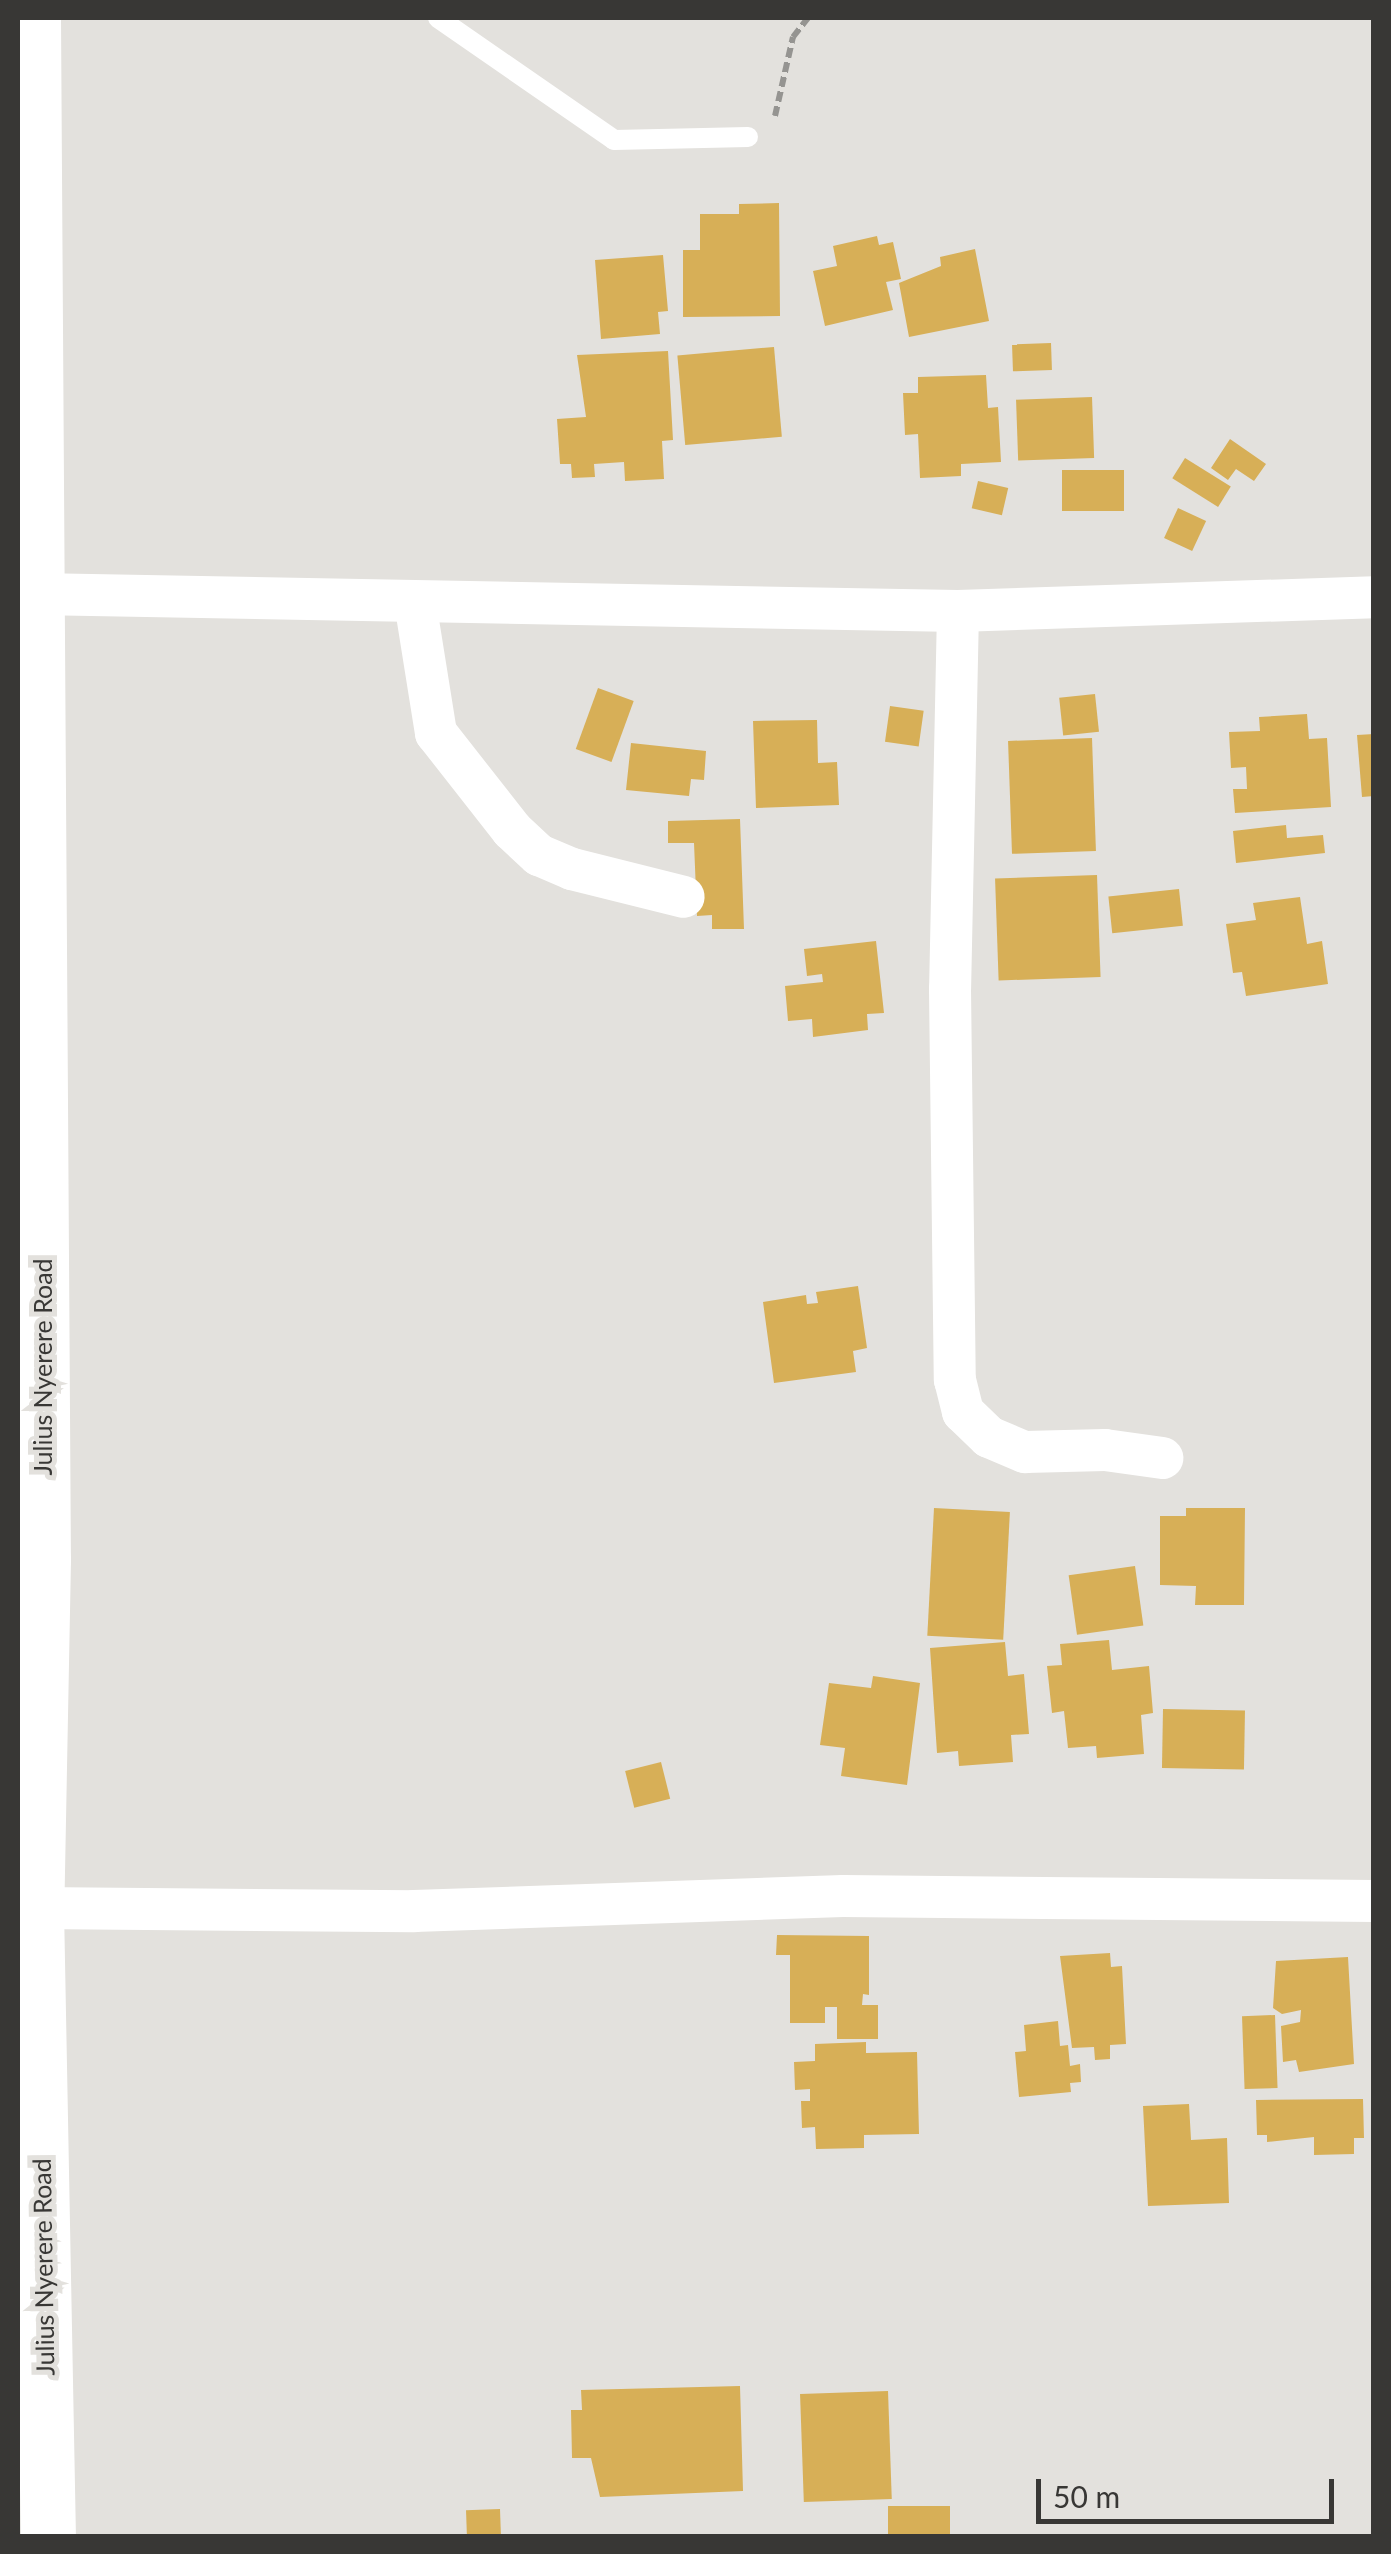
<!DOCTYPE html>
<style>
body{margin:0}
#map{position:relative;width:1391px;height:2554px;overflow:hidden;background:#e3e1dd;font-family:Lato,sans-serif}
div>[style]{position:absolute}
.building>*{inset:0;background:#d7af57;transform-origin:0 0}
.path>*{height:6px;margin-top:-3px;transform-origin:0;background:repeating-linear-gradient(90deg,#959491 0 10px,transparent 0 15px)}
.lane>*{height:20px;margin:-10px;padding:0 10px;transform-origin:10px;border-radius:10px;background:#fff}
.street>*{height:42px;margin:-21px;padding:0 21px;transform-origin:21px;border-radius:21px;background:#fff}
.highway>*{height:55px;margin:-27.5px;padding:0 27.5px;transform-origin:27.5px;border-radius:27.5px;background:#fff}
span{translate:-50% -50%;white-space:nowrap;text-align:center;line-height:1.15;-webkit-text-stroke:10px #e3e1dd;paint-order:stroke}
.street-label{font-size:25px;color:#383735}
.frame{position:absolute;inset:0;border:20px solid #383735;pointer-events:none}
.scale{position:absolute;left:1036px;top:2479px;width:298px;height:45px;box-sizing:border-box;border:5px solid #383735;border-top:0;padding-left:12px;font-size:30px;line-height:35px;white-space:nowrap;color:#383735;-webkit-text-stroke:8px #e3e1dd;paint-order:stroke}
</style>
<div id="map">
<div class="building">
<div style="clip-path:polygon(779px 203px,780px 316px,683px 317px,683px 250px,700px 250px,700px 214px,739px 214px,739px 204px)"></div>
<div style="clip-path:polygon(877px 236px,879px 245px,893px 242px,901px 279px,886px 282px,893px 310px,825px 326px,813px 271px,837px 266px,833px 246px)"></div>
<div style="clip-path:polygon(975px 249px,989px 321px,909px 337px,899px 283px,941px 266px,940px 257px)"></div>
<div style="clip-path:polygon(663px 255px,668px 311px,658px 312px,660px 334px,601px 339px,595px 260px)"></div>
<div style="left:1051px;top:343px;width:27px;height:39px;rotate:88deg"></div>
<div style="left:774px;top:347px;width:90px;height:97px;rotate:85deg"></div>
<div style="clip-path:polygon(668px 351px,673px 440px,662px 441px,664px 479px,625px 481px,624px 462px,594px 464px,595px 477px,572px 478px,571px 464px,560px 464px,557px 419px,586px 417px,577px 355px)"></div>
<div style="clip-path:polygon(986px 375px,988px 408px,998px 407px,1001px 462px,961px 464px,961px 476px,920px 478px,918px 434px,905px 435px,903px 393px,918px 393px,918px 377px)"></div>
<div style="left:1092px;top:397px;width:61px;height:76px;rotate:88deg"></div>
<div style="clip-path:polygon(1230px 439px,1266px 464px,1254px 481px,1236px 469px,1228px 480px,1211px 468px)"></div>
<div style="left:1185px;top:458px;width:54px;height:24px;rotate:32deg"></div>
<div style="left:1062px;top:470px;width:62px;height:41px"></div>
<div style="left:978px;top:481px;width:31px;height:28px;rotate:13deg"></div>
<div style="left:1178px;top:508px;width:31px;height:33px;rotate:25deg"></div>
<div style="left:598px;top:688px;width:38px;height:65px;rotate:20deg"></div>
<div style="left:1095px;top:694px;width:38px;height:36px;rotate:84deg"></div>
<div style="left:890px;top:706px;width:34px;height:36px;rotate:8deg"></div>
<div style="clip-path:polygon(1307px 714px,1309px 739px,1327px 738px,1331px 807px,1235px 813px,1233px 789px,1247px 789px,1246px 767px,1231px 768px,1229px 732px,1260px 731px,1259px 717px)"></div>
<div style="clip-path:polygon(817px 720px,818px 763px,837px 762px,839px 805px,756px 808px,753px 721px)"></div>
<div style="clip-path:polygon(1374px 734px,1374px 796px,1362px 797px,1357px 735px)"></div>
<div style="left:1092px;top:738px;width:113px;height:84px;rotate:88deg"></div>
<div style="clip-path:polygon(631px 743px,706px 751px,704px 780px,691px 779px,689px 796px,626px 790px)"></div>
<div style="clip-path:polygon(740px 819px,744px 929px,712px 929px,712px 915px,697px 916px,694px 843px,668px 843px,668px 821px)"></div>
<div style="clip-path:polygon(1286px 825px,1287px 838px,1323px 835px,1325px 853px,1236px 863px,1233px 831px)"></div>
<div style="left:1097px;top:875px;width:102px;height:102px;rotate:88deg"></div>
<div style="left:1179px;top:889px;width:37px;height:71px;rotate:84deg"></div>
<div style="clip-path:polygon(1300px 897px,1307px 944px,1322px 941px,1328px 984px,1246px 996px,1242px 972px,1233px 973px,1226px 924px,1256px 920px,1253px 903px)"></div>
<div style="clip-path:polygon(876px 941px,884px 1013px,867px 1014px,868px 1030px,813px 1037px,812px 1019px,788px 1021px,785px 986px,823px 982px,822px 974px,807px 976px,804px 949px)"></div>
<div style="clip-path:polygon(858px 1286px,867px 1348px,853px 1351px,856px 1372px,774px 1383px,763px 1302px,806px 1295px,807px 1304px,818px 1303px,816px 1292px)"></div>
<div style="left:934px;top:1508px;width:76px;height:128px;rotate:3deg"></div>
<div style="clip-path:polygon(1186px 1508px,1245px 1508px,1244px 1605px,1195px 1605px,1196px 1586px,1160px 1585px,1160px 1516px,1186px 1516px)"></div>
<div style="left:1135px;top:1566px;width:60px;height:67px;rotate:82deg"></div>
<div style="clip-path:polygon(1109px 1640px,1112px 1670px,1149px 1666px,1153px 1713px,1141px 1715px,1144px 1754px,1097px 1758px,1096px 1746px,1068px 1748px,1064px 1711px,1052px 1713px,1047px 1666px,1062px 1665px,1060px 1644px)"></div>
<div style="clip-path:polygon(1005px 1642px,1008px 1676px,1024px 1674px,1029px 1734px,1011px 1735px,1013px 1762px,959px 1766px,958px 1751px,937px 1753px,930px 1648px)"></div>
<div style="clip-path:polygon(873px 1676px,920px 1683px,907px 1785px,841px 1776px,845px 1748px,820px 1745px,829px 1683px,871px 1688px)"></div>
<div style="left:1163px;top:1709px;width:82px;height:59px;rotate:1deg"></div>
<div style="left:661px;top:1762px;width:38px;height:37px;rotate:76deg"></div>
<div style="clip-path:polygon(777px 1935px,869px 1936px,869px 1995px,863px 1994px,862px 2005px,878px 2005px,878px 2039px,837px 2039px,837px 2007px,825px 2007px,825px 2023px,790px 2023px,790px 1955px,776px 1955px)"></div>
<div style="clip-path:polygon(1110px 1953px,1111px 1967px,1122px 1966px,1126px 2044px,1110px 2045px,1110px 2059px,1095px 2060px,1094px 2047px,1072px 2048px,1060px 1956px)"></div>
<div style="clip-path:polygon(1348px 1957px,1354px 2064px,1299px 2072px,1296px 2060px,1283px 2062px,1281px 2026px,1300px 2022px,1301px 2010px,1282px 2014px,1273px 2008px,1276px 1961px)"></div>
<div style="left:1275px;top:2015px;width:73px;height:33px;rotate:88deg"></div>
<div style="clip-path:polygon(1058px 2021px,1060px 2046px,1068px 2045px,1070px 2066px,1080px 2064px,1081px 2082px,1070px 2083px,1071px 2092px,1019px 2097px,1015px 2052px,1026px 2051px,1024px 2025px)"></div>
<div style="clip-path:polygon(866px 2042px,866px 2053px,917px 2052px,919px 2134px,864px 2135px,864px 2148px,816px 2149px,815px 2127px,802px 2128px,801px 2101px,810px 2101px,810px 2089px,795px 2090px,794px 2062px,815px 2061px,815px 2044px)"></div>
<div style="clip-path:polygon(1363px 2099px,1364px 2138px,1354px 2138px,1354px 2154px,1314px 2155px,1314px 2137px,1267px 2142px,1267px 2135px,1257px 2135px,1256px 2100px)"></div>
<div style="clip-path:polygon(1189px 2104px,1191px 2140px,1227px 2138px,1229px 2203px,1148px 2206px,1143px 2106px)"></div>
<div style="clip-path:polygon(740px 2386px,743px 2491px,600px 2497px,591px 2458px,572px 2458px,571px 2410px,582px 2410px,581px 2390px)"></div>
<div style="left:888px;top:2391px;width:108px;height:88px;rotate:88deg"></div>
<div style="left:888px;top:2506px;width:62px;height:30px"></div>
<div style="left:500px;top:2509px;width:27px;height:34px;rotate:88deg"></div>
</div>
<div class="path">
<div style="left:775px;top:116px;width:81px;rotate:-77.2deg"></div>
<div style="left:793px;top:37px;width:24px;rotate:-52deg"></div>
</div>
<div class="lane">
<div style="left:438px;top:18px;width:214px;rotate:34.7deg"></div>
<div style="left:614px;top:140px;width:134px;rotate:-1.3deg"></div>
</div>
<div class="street">
<div style="left:36px;top:594px;width:922px;rotate:1.06deg"></div>
<div style="left:958px;top:611px;width:416px;rotate:-1.9deg"></div>
<div style="left:415px;top:602px;width:133px;rotate:80.9deg"></div>
<div style="left:436px;top:733px;width:123px;rotate:51.9deg"></div>
<div style="left:512px;top:830px;width:37px;rotate:43deg"></div>
<div style="left:539px;top:855px;width:36px;rotate:23deg"></div>
<div style="left:572px;top:869px;width:115px;rotate:14deg"></div>
<div style="left:958px;top:611px;width:378px;rotate:91.2deg"></div>
<div style="left:950px;top:989px;width:391px;rotate:89.3deg"></div>
<div style="left:955px;top:1380px;width:33px;rotate:76deg"></div>
<div style="left:963px;top:1412px;width:36px;rotate:44deg"></div>
<div style="left:989px;top:1437px;width:39px;rotate:23deg"></div>
<div style="left:1025px;top:1452px;width:80px;rotate:-1.4deg"></div>
<div style="left:1105px;top:1450px;width:58px;rotate:8deg"></div>
<div style="left:36px;top:1908px;width:378px;rotate:0.5deg"></div>
<div style="left:414px;top:1911px;width:429px;rotate:-2deg"></div>
<div style="left:843px;top:1896px;width:531px;rotate:0.54deg"></div>
</div>
<div class="highway">
<div style="left:33px;top:18px;width:1541px;rotate:89.63deg"></div>
<div style="left:43px;top:1559px;width:349px;rotate:91.1deg"></div>
<div style="left:36px;top:1908px;width:628px;rotate:88.91deg"></div>
</div>
<div class="street-label">
<span style="left:42px;top:1367px;rotate:-90deg">Julius Nyerere Road</span>
<span style="left:43px;top:2267px;rotate:-91deg">Julius Nyerere Road</span>
</div>
<div class="frame"></div>
<div class="scale">50 m</div>
</div>
